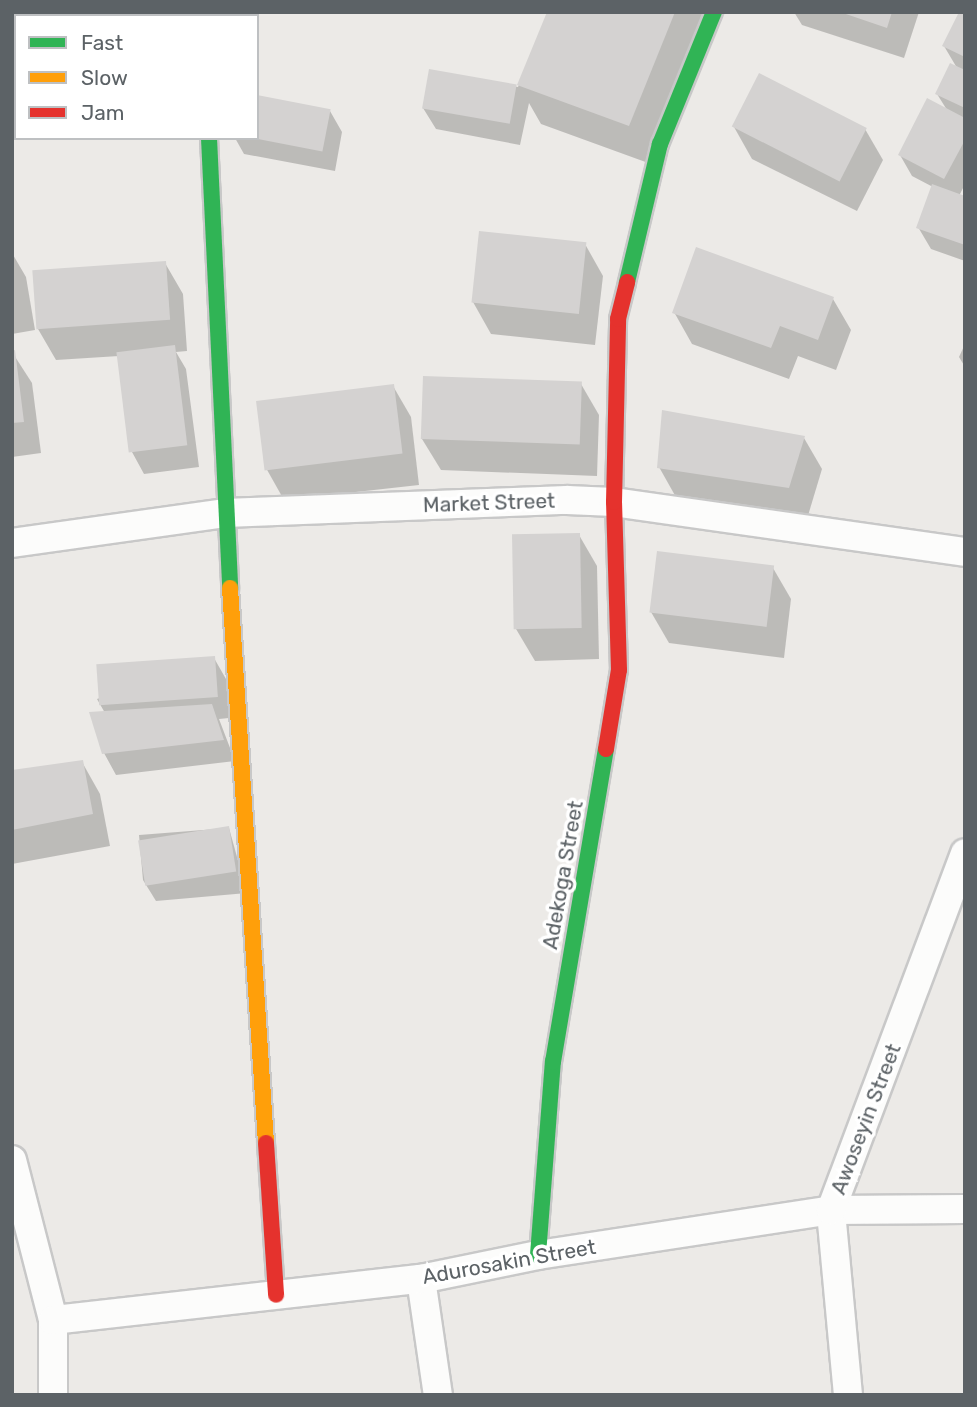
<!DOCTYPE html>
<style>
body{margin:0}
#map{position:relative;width:977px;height:1407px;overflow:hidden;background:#eceae7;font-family:Rubik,sans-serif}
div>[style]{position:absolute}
.shadow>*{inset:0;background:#0003;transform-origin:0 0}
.building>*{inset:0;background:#d4d2d1;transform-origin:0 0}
.roads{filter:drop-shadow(2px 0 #c8c8c8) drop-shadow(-2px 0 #c8c8c8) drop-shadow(0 2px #c8c8c8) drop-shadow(0 -2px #c8c8c8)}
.street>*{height:28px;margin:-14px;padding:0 14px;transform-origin:14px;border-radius:14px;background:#fcfcfb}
.fast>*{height:16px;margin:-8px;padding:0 8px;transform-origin:8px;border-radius:8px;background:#30b455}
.slow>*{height:16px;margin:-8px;padding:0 8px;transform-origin:8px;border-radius:8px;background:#ff9f0a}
.jam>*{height:16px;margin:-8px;padding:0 8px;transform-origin:8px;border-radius:8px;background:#e5322d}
span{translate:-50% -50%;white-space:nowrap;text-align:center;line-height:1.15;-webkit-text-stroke:7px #fff;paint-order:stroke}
.street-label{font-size:21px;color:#5c6266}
.frame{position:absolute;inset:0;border:14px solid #5c6266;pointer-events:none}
.legend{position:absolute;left:14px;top:14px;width:245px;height:126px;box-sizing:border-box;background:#fff;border:2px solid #bec0c2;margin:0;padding:9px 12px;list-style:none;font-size:21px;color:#5c6266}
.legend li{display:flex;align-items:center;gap:14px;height:35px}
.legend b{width:35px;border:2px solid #bec0c2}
</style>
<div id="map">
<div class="shadow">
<div style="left:83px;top:12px;width:101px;height:4px"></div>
<div style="clip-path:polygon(549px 12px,713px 12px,651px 164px,541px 124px,529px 103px,520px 145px,436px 129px,423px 108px,430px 71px,518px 87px)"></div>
<div style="clip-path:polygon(794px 12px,919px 12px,904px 58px,802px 25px)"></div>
<div style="clip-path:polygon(965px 15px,965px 184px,959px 196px,965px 198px,965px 261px,931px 249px,918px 227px,933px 187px,912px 176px,900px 155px,947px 110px,937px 94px,957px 68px,944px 46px)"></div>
<div style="left:12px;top:65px;width:4px;height:66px"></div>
<div style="clip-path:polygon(257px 97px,330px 111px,342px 132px,335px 171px,244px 154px,235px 138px,257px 138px)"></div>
<div style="clip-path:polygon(734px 127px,865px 129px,883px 160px,857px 211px,752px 159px)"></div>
<div style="clip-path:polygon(585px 244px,603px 276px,595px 345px,491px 334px,473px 302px)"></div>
<div style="clip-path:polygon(12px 253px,26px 277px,35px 330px,12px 334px)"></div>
<div style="clip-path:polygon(165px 263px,183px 294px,187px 351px,176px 352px,186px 369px,199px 467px,144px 474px,132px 452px,119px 356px,56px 360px,38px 329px,34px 272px)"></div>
<div style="clip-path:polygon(833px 299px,851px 330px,836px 370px,798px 356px,789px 379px,692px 344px,674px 312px)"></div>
<div style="clip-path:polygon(965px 344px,965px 367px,959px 357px)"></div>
<div style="clip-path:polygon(12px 352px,32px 383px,41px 453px,12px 457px)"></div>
<div style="clip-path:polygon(581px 384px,599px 415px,597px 476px,441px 470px,422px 439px)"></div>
<div style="clip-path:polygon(393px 386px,411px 417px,419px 485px,284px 500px,266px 468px)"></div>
<div style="clip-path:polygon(804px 438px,822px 469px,807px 519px,677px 499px,659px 467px)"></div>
<div style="clip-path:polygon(579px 535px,597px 566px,599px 659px,535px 661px,516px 629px)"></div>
<div style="clip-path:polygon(773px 568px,791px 599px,784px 658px,669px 643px,651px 612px)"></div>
<div style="clip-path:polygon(214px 658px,226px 679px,229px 718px,219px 719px,235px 761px,116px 775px,104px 753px,105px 713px,97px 699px)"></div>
<div style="clip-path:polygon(82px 762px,100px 794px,110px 846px,12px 864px,12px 772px)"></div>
<div style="clip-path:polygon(229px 828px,247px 893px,156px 901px,143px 880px,139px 835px)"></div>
</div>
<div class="building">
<div style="clip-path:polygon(81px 12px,175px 12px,80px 16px)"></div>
<div style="clip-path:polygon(547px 12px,675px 12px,629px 126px,517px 85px)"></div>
<div style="clip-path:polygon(840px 12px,892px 12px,887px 28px)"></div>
<div style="clip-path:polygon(959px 12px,965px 14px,965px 57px,942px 46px)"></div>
<div style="left:12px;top:63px;width:4px;height:47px"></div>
<div style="clip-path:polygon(950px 63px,965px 70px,965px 108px,935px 94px)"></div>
<div style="left:429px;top:69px;width:89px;height:40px;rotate:10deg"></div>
<div style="left:759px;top:73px;width:121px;height:60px;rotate:27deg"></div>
<div style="left:257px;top:95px;width:75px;height:43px;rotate:11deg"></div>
<div style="clip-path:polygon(927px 98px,965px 118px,965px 140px,944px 179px,898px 155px)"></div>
<div style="clip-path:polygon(932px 184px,965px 196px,965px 245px,916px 228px)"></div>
<div style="left:479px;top:231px;width:108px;height:72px;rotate:6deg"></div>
<div style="clip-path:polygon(696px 247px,834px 297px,818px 340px,780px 326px,771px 348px,672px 313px)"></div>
<div style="left:166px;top:261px;width:59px;height:134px;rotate:86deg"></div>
<div style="left:175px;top:345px;width:101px;height:59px;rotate:83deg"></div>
<div style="clip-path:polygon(15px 350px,24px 422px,12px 423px,12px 351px)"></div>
<div style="left:423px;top:376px;width:159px;height:63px;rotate:2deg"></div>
<div style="left:394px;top:384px;width:70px;height:139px;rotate:83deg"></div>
<div style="clip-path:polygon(662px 410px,805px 436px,789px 488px,657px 468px)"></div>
<div style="left:580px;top:533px;width:95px;height:68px;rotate:89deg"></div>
<div style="left:657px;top:551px;width:118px;height:62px;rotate:7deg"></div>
<div style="left:215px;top:656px;width:41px;height:119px;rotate:86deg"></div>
<div style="clip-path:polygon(212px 704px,224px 740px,102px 754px,89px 712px)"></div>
<div style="clip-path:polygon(83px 760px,93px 814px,12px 830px,12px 770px)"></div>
<div style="left:229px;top:826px;width:46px;height:92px;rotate:81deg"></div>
</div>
<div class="roads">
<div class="street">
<div style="left:216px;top:16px;width:4px;rotate:-76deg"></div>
<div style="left:12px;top:543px;width:215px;rotate:-8deg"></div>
<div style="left:225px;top:513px;width:342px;rotate:-2.2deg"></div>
<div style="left:567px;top:500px;width:47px;rotate:2.4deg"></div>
<div style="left:614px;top:502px;width:355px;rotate:8.1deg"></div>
<div style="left:12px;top:1160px;width:165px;rotate:75.6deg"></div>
<div style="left:53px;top:1320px;width:75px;rotate:90deg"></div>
<div style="left:421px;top:1279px;width:117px;rotate:81.7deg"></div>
<div style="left:53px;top:1320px;width:370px;rotate:-6.4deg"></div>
<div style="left:421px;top:1279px;width:119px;rotate:-11.6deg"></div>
<div style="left:538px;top:1255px;width:296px;rotate:-8.7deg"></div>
<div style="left:831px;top:1210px;width:134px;rotate:-0.4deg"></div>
<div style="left:848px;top:1395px;width:186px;rotate:-95.3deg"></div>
<div style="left:831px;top:1210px;width:381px;rotate:-69.4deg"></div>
</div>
<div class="fast">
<div style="left:209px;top:138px;width:450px;rotate:87.3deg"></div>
<div style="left:627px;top:282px;width:142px;rotate:-76.6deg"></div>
<div style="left:660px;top:144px;width:143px;rotate:-67.8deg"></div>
<div style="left:538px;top:1255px;width:194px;rotate:-85.6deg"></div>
<div style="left:553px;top:1062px;width:317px;rotate:-80.4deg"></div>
</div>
<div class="slow">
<div style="left:230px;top:588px;width:556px;rotate:86.29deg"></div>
</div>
<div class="jam">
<div style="left:606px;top:749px;width:80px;rotate:-80.7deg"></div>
<div style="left:619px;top:670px;width:168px;rotate:-91.7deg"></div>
<div style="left:614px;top:502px;width:183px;rotate:-88.7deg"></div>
<div style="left:618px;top:319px;width:38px;rotate:-76deg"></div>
<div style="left:266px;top:1143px;width:152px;rotate:86.2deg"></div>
</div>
</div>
<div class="street-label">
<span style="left:489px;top:503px;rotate:-2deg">Market Street</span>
<span style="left:563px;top:875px;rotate:-80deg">Adekoga Street</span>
<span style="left:866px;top:1119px;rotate:-69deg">Awoseyin Street</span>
<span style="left:509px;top:1262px;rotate:-10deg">Adurosakin Street</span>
</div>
<div class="frame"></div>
<ul class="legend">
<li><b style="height:9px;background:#30b455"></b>Fast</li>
<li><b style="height:9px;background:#ff9f0a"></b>Slow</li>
<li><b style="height:9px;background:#e5322d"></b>Jam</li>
</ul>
</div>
